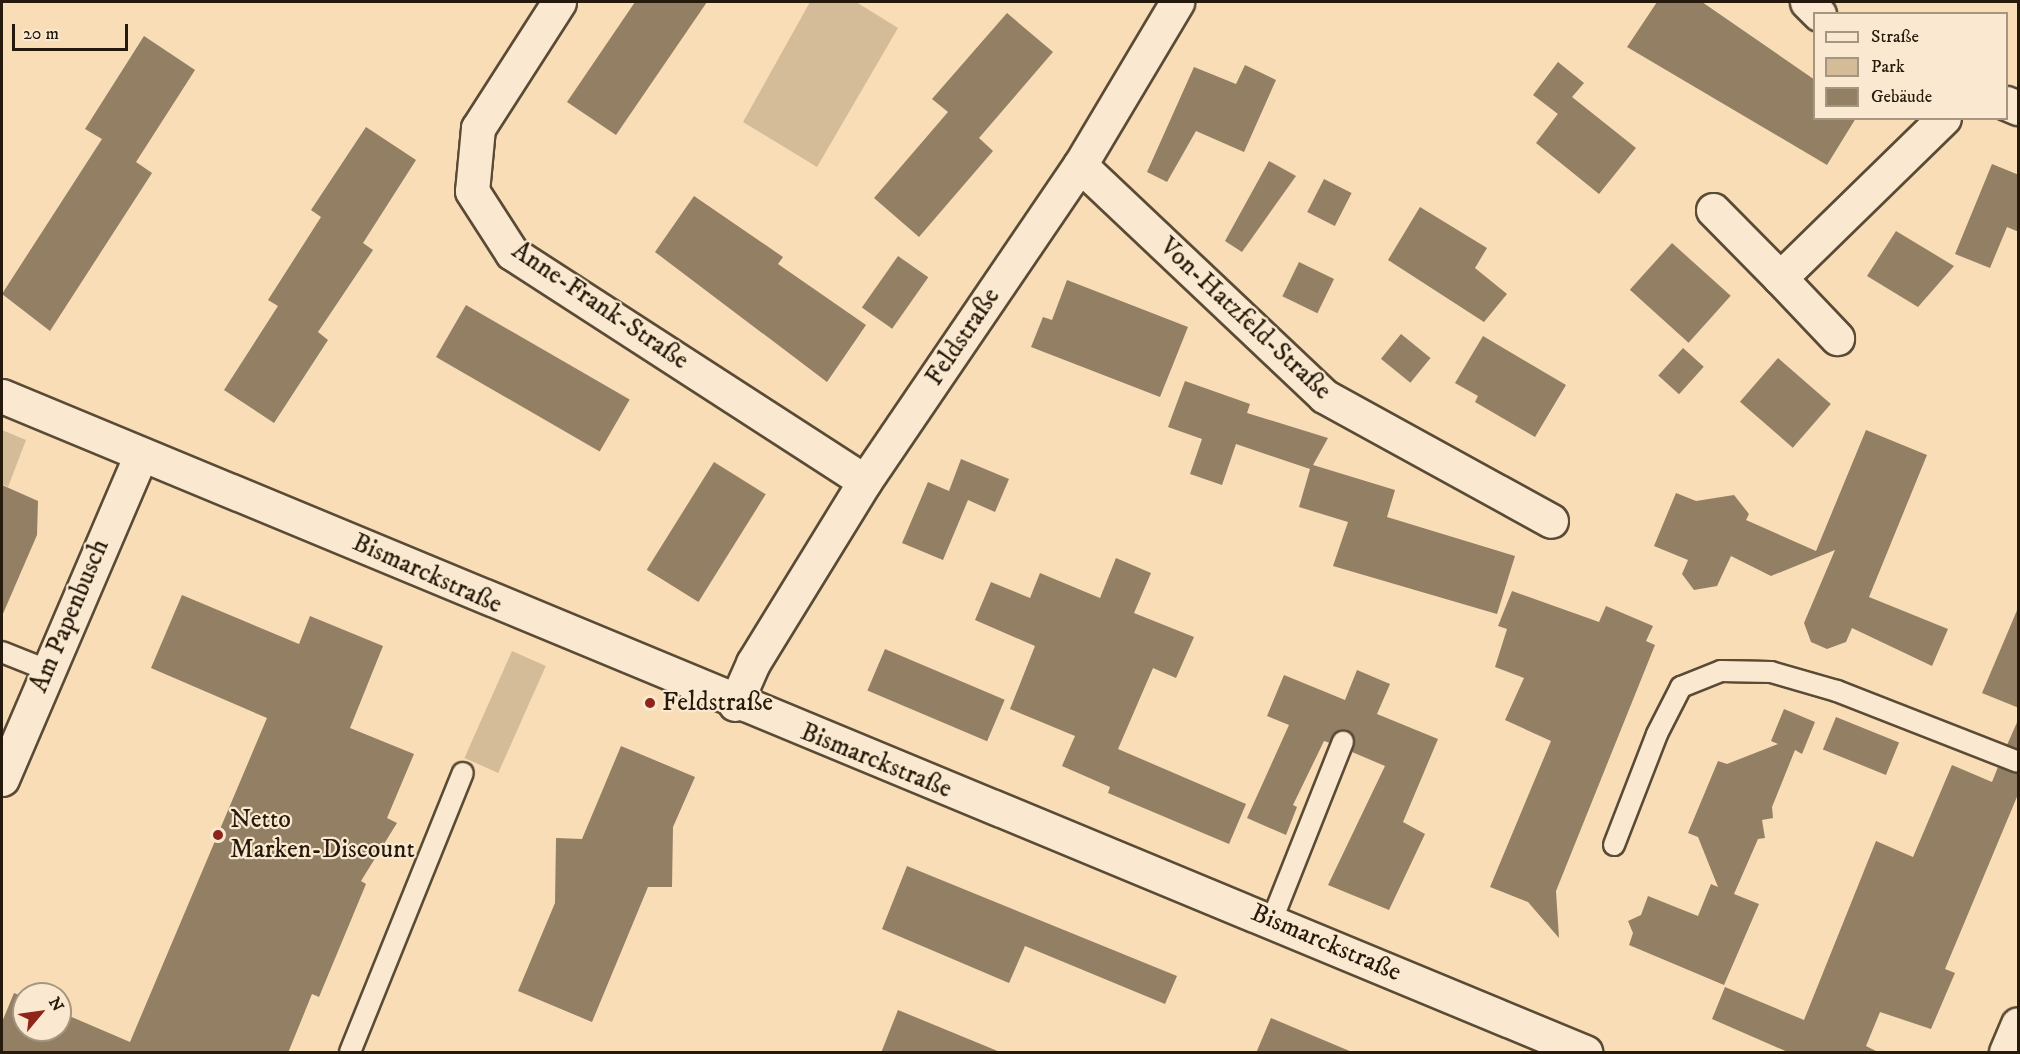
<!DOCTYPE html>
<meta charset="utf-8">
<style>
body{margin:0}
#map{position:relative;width:2020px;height:1054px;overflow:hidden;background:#f8ddb6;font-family:"IM FELL DW Pica",serif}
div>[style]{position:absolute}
.green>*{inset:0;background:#d4bc99;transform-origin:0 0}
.building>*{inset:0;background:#937f64;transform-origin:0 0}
.roads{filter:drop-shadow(2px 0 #5a4b36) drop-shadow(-2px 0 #5a4b36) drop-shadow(0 2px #5a4b36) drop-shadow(0 -2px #5a4b36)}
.lane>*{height:20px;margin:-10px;padding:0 10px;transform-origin:10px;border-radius:10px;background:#fae9d0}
.street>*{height:33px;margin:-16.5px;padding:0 16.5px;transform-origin:16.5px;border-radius:16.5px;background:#fae9d0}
.dots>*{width:16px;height:16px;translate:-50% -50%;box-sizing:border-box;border:3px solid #fae9d0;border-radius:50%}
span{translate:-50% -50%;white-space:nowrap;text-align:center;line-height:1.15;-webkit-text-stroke:4.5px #fae9d0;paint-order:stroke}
.street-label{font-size:26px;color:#251a0b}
.poi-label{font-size:26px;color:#251a0b}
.left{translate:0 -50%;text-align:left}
.frame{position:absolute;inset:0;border:3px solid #251a0b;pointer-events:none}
.legend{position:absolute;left:1813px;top:12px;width:195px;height:108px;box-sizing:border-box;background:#fae9d0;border:2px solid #a59681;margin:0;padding:8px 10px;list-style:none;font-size:18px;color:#251a0b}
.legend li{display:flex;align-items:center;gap:12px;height:30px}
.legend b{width:30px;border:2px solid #a59681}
.north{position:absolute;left:12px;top:982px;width:60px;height:60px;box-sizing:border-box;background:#fae9d0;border:2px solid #a59681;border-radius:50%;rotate:61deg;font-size:16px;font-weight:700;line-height:24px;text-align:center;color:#251a0b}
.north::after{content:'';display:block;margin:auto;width:21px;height:27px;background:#8f2418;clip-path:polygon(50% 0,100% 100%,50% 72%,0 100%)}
.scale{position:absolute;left:12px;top:24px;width:116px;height:27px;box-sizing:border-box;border:3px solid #251a0b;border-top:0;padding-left:8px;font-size:18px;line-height:21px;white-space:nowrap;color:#251a0b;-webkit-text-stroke:4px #fae9d0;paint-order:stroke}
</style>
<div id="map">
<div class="green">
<div style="clip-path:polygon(810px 2px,856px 2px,898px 28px,817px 167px,743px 122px)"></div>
<div style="clip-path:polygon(2px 430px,26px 440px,8px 487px,2px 484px)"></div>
<div style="left:512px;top:651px;width:37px;height:117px;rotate:24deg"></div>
</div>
<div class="building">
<div style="clip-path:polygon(635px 2px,707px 2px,616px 135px,567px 102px)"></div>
<div style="clip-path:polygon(1657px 2px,1702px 2px,1815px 80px,1815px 118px,1856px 118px,1827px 165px,1627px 47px)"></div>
<div style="clip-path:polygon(1007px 13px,1053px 52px,979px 138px,993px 151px,919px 237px,874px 198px,948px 112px,932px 99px)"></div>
<div style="clip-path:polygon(144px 36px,195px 70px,136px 162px,152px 173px,50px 331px,2px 294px,102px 139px,85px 129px)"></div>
<div style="clip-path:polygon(1558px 62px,1584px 83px,1572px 97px,1636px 148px,1599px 194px,1536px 143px,1563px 107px,1558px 114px,1533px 95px)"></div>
<div style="clip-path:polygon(1245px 65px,1276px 80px,1244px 152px,1196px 131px,1167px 182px,1147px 172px,1194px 67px,1236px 84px)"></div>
<div style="clip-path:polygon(366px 127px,416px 160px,363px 243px,373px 250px,318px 332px,328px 340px,274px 423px,224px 390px,278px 306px,268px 300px,321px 217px,311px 210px)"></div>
<div style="clip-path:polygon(1269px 161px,1296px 176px,1242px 252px,1225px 241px)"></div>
<div style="clip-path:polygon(1992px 164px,2019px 175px,2019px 232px,2007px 227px,1990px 268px,1955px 254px)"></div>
<div style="left:1324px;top:179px;width:31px;height:37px;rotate:27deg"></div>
<div style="clip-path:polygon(694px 196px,783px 257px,778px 264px,866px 325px,827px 382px,655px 252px)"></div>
<div style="clip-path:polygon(1420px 207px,1487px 248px,1475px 268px,1507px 294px,1484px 322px,1388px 260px)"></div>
<div style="clip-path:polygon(1896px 231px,1954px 266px,1918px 307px,1867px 276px)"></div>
<div style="left:1672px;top:243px;width:79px;height:63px;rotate:42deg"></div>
<div style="left:898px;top:256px;width:37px;height:63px;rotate:35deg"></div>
<div style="left:1299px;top:262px;width:39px;height:38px;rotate:26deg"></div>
<div style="clip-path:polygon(1067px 280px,1188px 327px,1160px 397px,1031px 347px,1043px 317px,1052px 320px)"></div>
<div style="left:466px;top:305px;width:189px;height:60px;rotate:30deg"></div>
<div style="left:1401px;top:334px;width:38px;height:32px;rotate:39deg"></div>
<div style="clip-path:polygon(1483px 336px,1566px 385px,1535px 437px,1475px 402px,1478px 396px,1455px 383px)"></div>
<div style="left:1683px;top:348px;width:28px;height:37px;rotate:42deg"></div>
<div style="left:1778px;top:358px;width:70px;height:58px;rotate:41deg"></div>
<div style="clip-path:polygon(1185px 381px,1250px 404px,1247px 413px,1328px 438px,1313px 465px,1395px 490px,1387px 517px,1515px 556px,1497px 614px,1333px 566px,1348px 522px,1299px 507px,1310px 469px,1236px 444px,1222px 485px,1190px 474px,1202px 439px,1168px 427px)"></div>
<div style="clip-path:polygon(1866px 430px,1927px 455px,1869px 597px,1948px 629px,1932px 666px,1852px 628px,1846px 642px,1827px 649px,1811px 642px,1804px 623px,1835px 550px,1771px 576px,1731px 556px,1717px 586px,1694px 590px,1682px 574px,1688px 560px,1654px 546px,1676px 493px,1696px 501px,1734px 495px,1749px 514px,1746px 520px,1816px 551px)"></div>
<div style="clip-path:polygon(961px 459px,1009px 479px,995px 512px,968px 500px,943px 560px,902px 543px,928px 482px,949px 491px)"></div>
<div style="left:714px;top:462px;width:61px;height:127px;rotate:32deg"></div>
<div style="clip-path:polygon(2px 485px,38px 501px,37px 535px,2px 616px)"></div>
<div style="clip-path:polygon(1116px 558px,1151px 573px,1134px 613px,1194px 637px,1176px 678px,1153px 668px,1118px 749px,1246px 804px,1229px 844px,1108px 793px,1110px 787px,1062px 766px,1075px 736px,1010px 709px,1035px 646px,975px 620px,991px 582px,1030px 598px,1040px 573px,1100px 598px)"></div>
<div style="clip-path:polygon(1512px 591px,1599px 622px,1606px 606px,1653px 626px,1646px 641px,1655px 645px,1556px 891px,1559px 938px,1528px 902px,1490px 887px,1551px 741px,1505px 720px,1524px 678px,1495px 667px,1507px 629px,1498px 626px)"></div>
<div style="clip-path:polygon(182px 595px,299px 644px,310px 616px,383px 646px,350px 728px,414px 754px,387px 818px,397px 823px,361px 881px,366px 884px,319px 997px,312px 994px,288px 1053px,2px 1053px,2px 1022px,14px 993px,24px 997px,24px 1030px,60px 1030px,60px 1012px,130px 1042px,267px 718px,151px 668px)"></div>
<div style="clip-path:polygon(2018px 608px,2019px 608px,2019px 708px,1982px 693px)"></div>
<div style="left:885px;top:649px;width:130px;height:45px;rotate:23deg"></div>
<div style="clip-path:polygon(1357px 670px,1390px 684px,1377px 714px,1438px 739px,1403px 822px,1425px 834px,1389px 910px,1328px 885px,1385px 766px,1352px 752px,1355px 740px,1348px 731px,1336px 732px,1330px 743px,1324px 741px,1293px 805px,1297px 807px,1286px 835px,1247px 818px,1289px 725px,1267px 716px,1284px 675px,1345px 700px)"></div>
<div style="clip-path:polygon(1784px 709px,1815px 722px,1802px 754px,1795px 750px,1772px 807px,1773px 818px,1762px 820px,1765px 838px,1758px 839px,1734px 894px,1759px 904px,1724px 985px,1629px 945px,1633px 933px,1628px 921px,1641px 915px,1648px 896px,1698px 916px,1711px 884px,1718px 887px,1698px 837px,1688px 833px,1718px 761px,1727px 764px,1778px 744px,1771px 741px)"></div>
<div style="left:1836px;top:717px;width:68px;height:35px;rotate:22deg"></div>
<div style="clip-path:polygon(2019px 718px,2019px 749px,2007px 745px)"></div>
<div style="clip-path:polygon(621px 746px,695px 777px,673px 827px,672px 887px,648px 887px,592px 1022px,518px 991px,555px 903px,556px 838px,582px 839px)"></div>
<div style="clip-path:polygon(1952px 765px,1992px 782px,1998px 767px,2019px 774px,2019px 792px,1945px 969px,1955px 973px,1931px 1029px,1880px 1012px,1866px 1046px,1880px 1053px,1790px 1053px,1712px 1019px,1725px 987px,1804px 1020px,1876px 841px,1913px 857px)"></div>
<div style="clip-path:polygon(907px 866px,1177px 976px,1165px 1004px,1025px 946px,1009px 983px,882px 929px)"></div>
<div style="clip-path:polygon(898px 1010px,1000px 1052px,999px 1053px,881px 1053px)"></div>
<div style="clip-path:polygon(1271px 1018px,1352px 1052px,1256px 1053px)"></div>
</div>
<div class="roads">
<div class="lane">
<div style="left:2px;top:652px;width:48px;rotate:21.8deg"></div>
<div style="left:1614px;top:845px;width:119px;rotate:-68.8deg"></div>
<div style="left:1657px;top:734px;width:53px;rotate:-62.9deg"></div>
<div style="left:1681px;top:687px;width:43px;rotate:-21.8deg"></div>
<div style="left:1721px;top:671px;width:50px;rotate:1.1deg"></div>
<div style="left:1771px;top:672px;width:69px;rotate:16.1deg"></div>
<div style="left:1837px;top:691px;width:194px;rotate:21.4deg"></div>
<div style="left:1272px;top:920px;width:192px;rotate:-68.3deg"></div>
<div style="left:350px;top:1052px;width:301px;rotate:-68deg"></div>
</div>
<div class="street">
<div style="left:559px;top:2px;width:150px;rotate:122.7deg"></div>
<div style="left:478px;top:128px;width:63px;rotate:95.4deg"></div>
<div style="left:472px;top:191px;width:74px;rotate:57.2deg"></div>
<div style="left:512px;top:253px;width:420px;rotate:32.9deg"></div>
<div style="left:1807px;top:2px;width:17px;rotate:45deg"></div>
<div style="left:2006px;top:103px;width:13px;rotate:23deg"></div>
<div style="left:1080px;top:165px;width:336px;rotate:43.4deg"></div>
<div style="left:1324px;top:396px;width:259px;rotate:28.8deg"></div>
<div style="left:1713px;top:210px;width:95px;rotate:45.4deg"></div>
<div style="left:1780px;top:278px;width:229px;rotate:-44.3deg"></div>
<div style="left:1780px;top:278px;width:83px;rotate:46.5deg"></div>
<div style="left:2px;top:396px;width:1714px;rotate:22.51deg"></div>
<div style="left:735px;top:704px;width:45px;rotate:-66.3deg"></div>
<div style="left:753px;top:663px;width:214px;rotate:-58.4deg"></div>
<div style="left:865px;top:481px;width:382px;rotate:-55.8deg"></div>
<div style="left:1080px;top:165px;width:190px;rotate:-59.2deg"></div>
<div style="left:2px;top:779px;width:353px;rotate:-66.8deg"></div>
<div style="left:2006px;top:1052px;width:30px;rotate:-67deg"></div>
</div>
</div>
<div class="dots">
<div style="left:650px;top:703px;background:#8f2418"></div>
<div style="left:218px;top:835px;background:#8f2418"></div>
</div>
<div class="street-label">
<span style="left:600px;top:306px;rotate:34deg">Anne-Frank-Straße</span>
<span style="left:1245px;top:319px;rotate:43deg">Von-Hatzfeld-Straße</span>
<span style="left:963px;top:337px;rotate:-56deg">Feldstraße</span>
<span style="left:427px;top:574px;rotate:24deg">Bismarckstraße</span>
<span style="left:70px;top:616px;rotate:-67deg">Am Papenbusch</span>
<span style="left:876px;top:761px;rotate:22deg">Bismarckstraße</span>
<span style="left:1326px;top:943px;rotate:23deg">Bismarckstraße</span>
</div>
<div class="poi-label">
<span class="left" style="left:662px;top:703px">Feldstraße</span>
<span class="left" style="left:230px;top:835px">Netto<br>Marken-Discount</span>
</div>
<div class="frame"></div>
<ul class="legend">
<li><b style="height:8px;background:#fae9d0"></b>Straße</li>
<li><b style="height:16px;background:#d4bc99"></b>Park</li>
<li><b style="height:16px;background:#937f64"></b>Gebäude</li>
</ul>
<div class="north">N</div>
<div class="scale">20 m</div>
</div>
